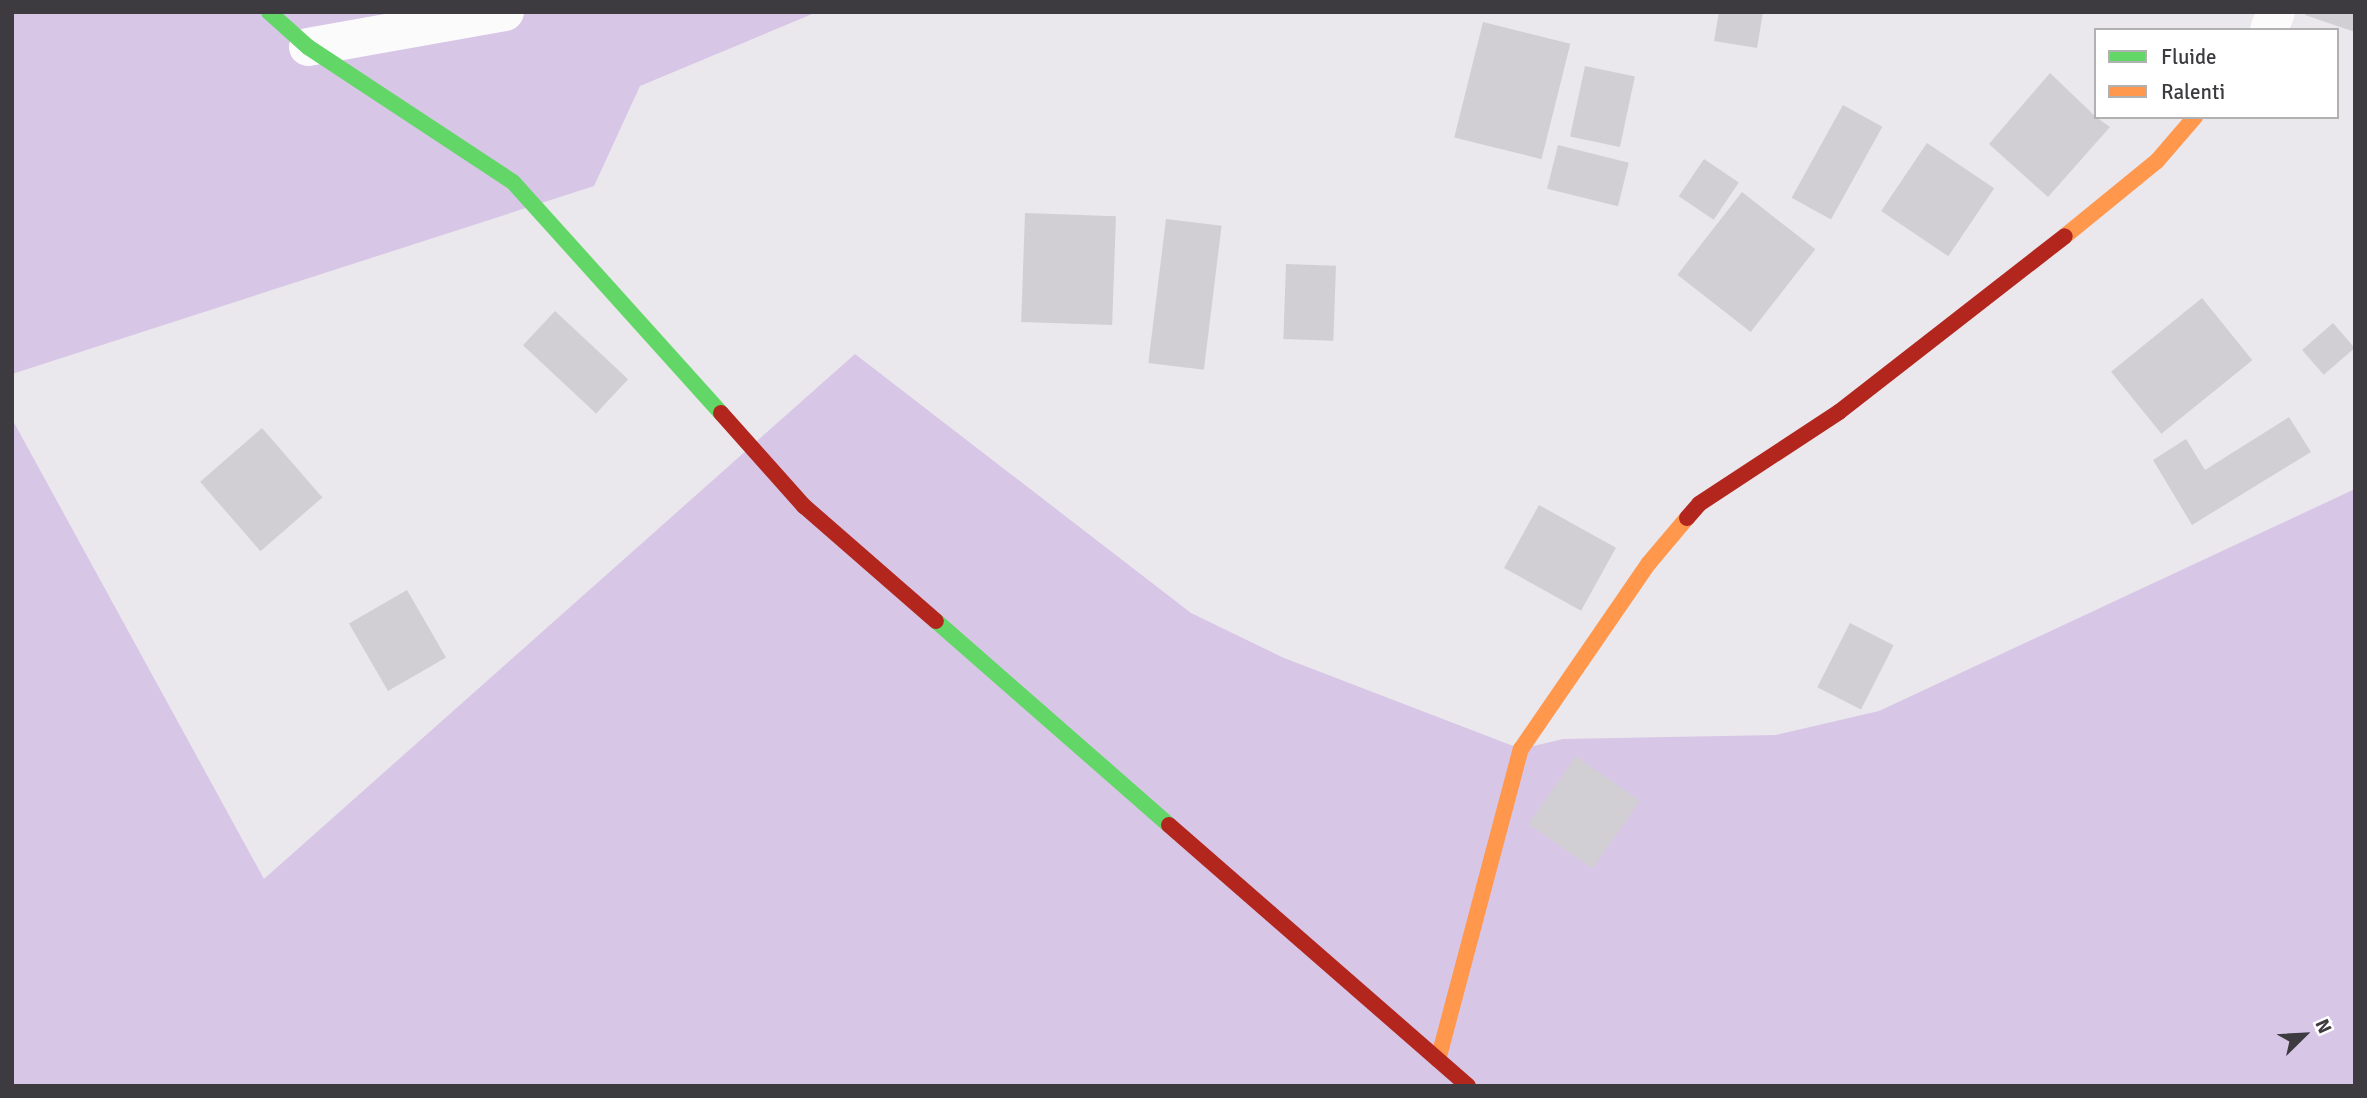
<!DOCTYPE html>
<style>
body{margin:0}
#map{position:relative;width:2367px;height:1098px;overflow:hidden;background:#eae7ed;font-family:Signika,sans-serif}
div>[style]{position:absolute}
.green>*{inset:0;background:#d7c6e6}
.building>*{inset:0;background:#d2cfd4;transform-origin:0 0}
.street>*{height:38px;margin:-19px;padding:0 19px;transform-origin:19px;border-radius:19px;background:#fcfbfc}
.fast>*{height:16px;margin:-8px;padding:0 8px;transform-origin:8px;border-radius:8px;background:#63d668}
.slow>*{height:16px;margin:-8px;padding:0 8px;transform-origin:8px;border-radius:8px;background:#ff974d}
.jam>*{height:16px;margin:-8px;padding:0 8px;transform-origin:8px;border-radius:8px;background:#b3261e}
span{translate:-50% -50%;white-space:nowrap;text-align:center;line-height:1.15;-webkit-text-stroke:6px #fff;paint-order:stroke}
.frame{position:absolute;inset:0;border:14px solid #3d3b3f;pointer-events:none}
.legend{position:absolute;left:2094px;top:28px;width:245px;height:91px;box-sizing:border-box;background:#fff;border:2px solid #b1b1b2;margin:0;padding:9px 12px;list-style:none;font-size:21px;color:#3d3b3f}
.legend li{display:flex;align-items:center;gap:14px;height:35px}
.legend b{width:35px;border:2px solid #b1b1b2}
.north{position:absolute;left:2269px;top:1000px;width:70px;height:70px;-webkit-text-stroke:5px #fff;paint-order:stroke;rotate:66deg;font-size:19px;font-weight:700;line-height:28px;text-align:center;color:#3d3b3f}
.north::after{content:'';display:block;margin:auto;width:24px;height:32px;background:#3d3b3f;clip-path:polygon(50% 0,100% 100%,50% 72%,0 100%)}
</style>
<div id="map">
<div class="green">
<div style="clip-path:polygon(12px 12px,817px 12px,640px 86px,594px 186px,12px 374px)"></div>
<div style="clip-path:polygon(855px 354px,1191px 613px,1284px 658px,1521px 749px,1563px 739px,1776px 735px,1879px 711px,2355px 489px,2355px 1086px,12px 1086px,12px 419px,264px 879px)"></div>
</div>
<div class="building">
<div style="clip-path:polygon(1719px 12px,1763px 12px,1757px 48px,1714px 41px)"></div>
<div style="clip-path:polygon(2306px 12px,2355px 12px,2355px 32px,2305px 15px)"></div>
<div style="left:1483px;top:22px;width:90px;height:119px;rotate:14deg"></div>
<div style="left:1585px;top:66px;width:51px;height:72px;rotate:12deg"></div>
<div style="clip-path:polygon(2050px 73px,2096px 117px,2110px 127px,2048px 197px,1989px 144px)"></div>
<div style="left:1843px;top:105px;width:45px;height:106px;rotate:29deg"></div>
<div style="left:1927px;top:143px;width:81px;height:82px;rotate:34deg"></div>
<div style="left:1558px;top:145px;width:73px;height:45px;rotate:14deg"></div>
<div style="left:1704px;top:159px;width:42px;height:45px;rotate:34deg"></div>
<div style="left:1742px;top:192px;width:93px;height:105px;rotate:38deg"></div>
<div style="left:1025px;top:213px;width:91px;height:109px;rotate:2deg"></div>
<div style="left:1166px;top:219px;width:56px;height:145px;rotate:7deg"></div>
<div style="left:1286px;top:264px;width:50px;height:75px;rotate:2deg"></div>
<div style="left:2202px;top:298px;width:80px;height:117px;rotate:51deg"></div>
<div style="left:555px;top:311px;width:100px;height:47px;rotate:43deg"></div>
<div style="left:2333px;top:323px;width:33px;height:41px;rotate:49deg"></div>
<div style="clip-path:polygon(2289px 417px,2311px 452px,2192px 525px,2153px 460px,2186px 439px,2205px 470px)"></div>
<div style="left:262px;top:428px;width:92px;height:82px;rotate:49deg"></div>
<div style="left:1539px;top:505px;width:88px;height:72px;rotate:29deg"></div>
<div style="left:407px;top:590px;width:78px;height:67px;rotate:60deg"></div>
<div style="left:1850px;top:623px;width:49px;height:72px;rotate:27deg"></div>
<div style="left:1576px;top:756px;width:78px;height:83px;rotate:35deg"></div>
</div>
<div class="street">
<div style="left:2269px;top:30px;width:19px;rotate:-69deg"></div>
<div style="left:308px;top:47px;width:200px;rotate:-10.1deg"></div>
</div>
<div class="fast">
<div style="left:269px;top:12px;width:52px;rotate:41.9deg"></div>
<div style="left:308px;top:47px;width:245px;rotate:33.4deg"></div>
<div style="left:513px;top:182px;width:311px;rotate:48deg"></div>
<div style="left:936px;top:621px;width:310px;rotate:41.2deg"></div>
</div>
<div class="slow">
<div style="left:2065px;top:236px;width:119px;rotate:-39.2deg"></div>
<div style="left:2157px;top:161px;width:58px;rotate:-49.2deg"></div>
<div style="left:1438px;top:1060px;width:322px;rotate:-75.1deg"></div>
<div style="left:1521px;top:749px;width:226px;rotate:-55.5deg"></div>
<div style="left:1649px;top:563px;width:59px;rotate:-49.8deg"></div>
</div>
<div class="jam">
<div style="left:721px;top:413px;width:125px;rotate:48.3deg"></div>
<div style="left:804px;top:506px;width:175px;rotate:41.1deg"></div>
<div style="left:1687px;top:518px;width:18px;rotate:-49deg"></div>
<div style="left:1699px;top:504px;width:168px;rotate:-33.3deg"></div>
<div style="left:1839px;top:412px;width:286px;rotate:-37.9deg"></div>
<div style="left:1169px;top:825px;width:397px;rotate:41.1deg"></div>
</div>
<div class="frame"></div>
<ul class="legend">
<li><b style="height:9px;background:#63d668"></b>Fluide</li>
<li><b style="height:9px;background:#ff974d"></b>Ralenti</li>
</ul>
<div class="north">N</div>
</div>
